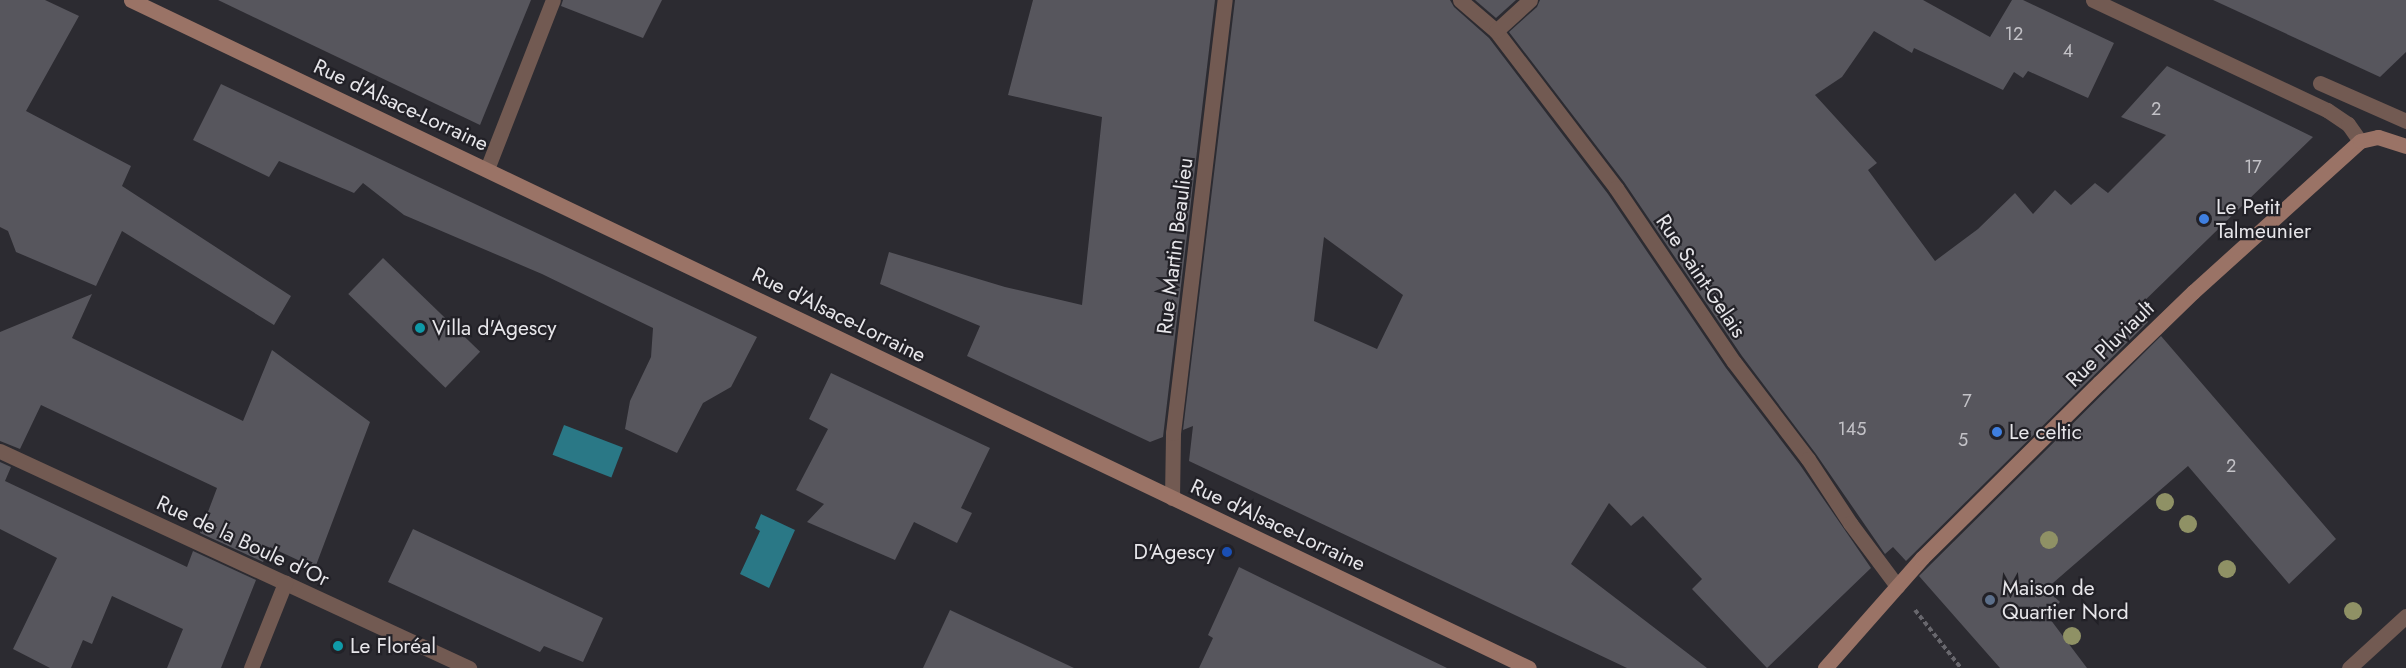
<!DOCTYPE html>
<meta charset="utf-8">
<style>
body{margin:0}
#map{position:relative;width:2406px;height:668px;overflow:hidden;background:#2c2b31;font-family:Jost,sans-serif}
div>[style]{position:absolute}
.water>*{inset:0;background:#2a7886;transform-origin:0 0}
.building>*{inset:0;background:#57565d;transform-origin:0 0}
.path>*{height:4px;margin-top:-2px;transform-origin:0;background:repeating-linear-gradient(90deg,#68676d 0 4.5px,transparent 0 7.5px)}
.pedestrian>*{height:15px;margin:-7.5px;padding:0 7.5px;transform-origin:7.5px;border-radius:7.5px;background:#725a52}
.minor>*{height:15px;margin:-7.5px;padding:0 7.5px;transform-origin:7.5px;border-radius:7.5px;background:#725a52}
.secondary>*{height:15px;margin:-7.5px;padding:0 7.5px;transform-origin:7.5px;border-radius:7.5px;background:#9a7366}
.trees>*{width:18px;height:18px;margin:-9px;border-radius:50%;background:#8f9165}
.dots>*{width:16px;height:16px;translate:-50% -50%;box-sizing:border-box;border:3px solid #222127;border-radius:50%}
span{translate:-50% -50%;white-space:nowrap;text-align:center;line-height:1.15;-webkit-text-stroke:4.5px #222127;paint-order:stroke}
.number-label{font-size:18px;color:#c3c2c7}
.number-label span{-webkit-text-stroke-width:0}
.street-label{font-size:21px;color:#e7e6ea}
.poi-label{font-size:21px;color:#e7e6ea}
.left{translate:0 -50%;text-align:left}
.right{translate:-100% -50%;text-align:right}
</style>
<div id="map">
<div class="water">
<div style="left:564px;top:425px;width:63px;height:32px;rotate:21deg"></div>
<div style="clip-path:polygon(761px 514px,795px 530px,769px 588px,740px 574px,760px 531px,755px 528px)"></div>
</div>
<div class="building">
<div style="clip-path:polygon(0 0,45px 0,79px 16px,26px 111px,131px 166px,122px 186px,291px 296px,274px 325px,122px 231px,96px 286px,16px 252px,8px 231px,0 227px)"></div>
<div style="clip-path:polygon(218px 0,531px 0,480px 125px)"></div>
<div style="clip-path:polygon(563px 0,662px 0,643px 38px,561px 6px)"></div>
<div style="clip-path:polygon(1033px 0,1215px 0,1163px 437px,1150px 442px,967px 356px,980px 326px,880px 284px,889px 252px,1005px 287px,1082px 305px,1102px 117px,1008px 95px)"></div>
<div style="clip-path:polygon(evenodd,1235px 0,1450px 0,1454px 7px,1489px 38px,1608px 194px,1726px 368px,1800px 465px,1871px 568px,1767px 668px,1692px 589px,1702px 579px,1643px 516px,1631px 526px,1609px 503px,1571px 564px,1707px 668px,1627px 668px,1189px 461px,1193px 426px,1183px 430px,1235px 0,1324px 237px,1403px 295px,1377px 349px,1314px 321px,1324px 237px)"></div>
<div style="clip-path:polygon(1475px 0,1516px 0,1496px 18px)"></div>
<div style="clip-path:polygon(1540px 0,1923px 0,1990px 37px,2012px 0,2023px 0,2114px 43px,2088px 98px,2028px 71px,2023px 78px,2014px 72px,2003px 90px,1914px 48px,1912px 53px,1874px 31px,1842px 77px,1815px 95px,1877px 163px,1868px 170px,1935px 261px,1978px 229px,2015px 193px,2033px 214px,2055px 190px,2071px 205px,2095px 183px,2108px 193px,2166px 135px,2121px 117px,2167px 66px,2313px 137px,2137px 308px,2148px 322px,1906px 561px,1893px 547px,1885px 554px,1816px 454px,1742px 356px,1624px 182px,1509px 32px,1537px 7px)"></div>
<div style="clip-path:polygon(2213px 0,2406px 0,2406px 52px,2380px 77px)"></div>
<div style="clip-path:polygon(221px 84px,757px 337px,731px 387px,703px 403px,677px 453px,625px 429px,630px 401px,651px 357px,653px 328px,542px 274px,404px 215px,363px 183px,354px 193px,279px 161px,269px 177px,193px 140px)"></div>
<div style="left:383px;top:258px;width:135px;height:50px;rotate:44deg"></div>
<div style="clip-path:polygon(92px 294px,72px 338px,243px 421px,272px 350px,370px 422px,315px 568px,270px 547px,263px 562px,200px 533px,217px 488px,41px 405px,20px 449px,0 441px,0 332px)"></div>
<div style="clip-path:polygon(2161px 336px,2336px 539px,2289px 584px,2188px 466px,2046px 589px,2060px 602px,2047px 615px,2087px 668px,2000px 668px,1919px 576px)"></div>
<div style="clip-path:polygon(831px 373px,990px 448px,961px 508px,972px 513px,957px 543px,914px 522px,895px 560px,807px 522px,824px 504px,796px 490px,828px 429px,809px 419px)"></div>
<div style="clip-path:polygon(0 462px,11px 467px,5px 481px,187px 567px,193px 551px,256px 580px,221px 668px,167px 668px,183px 629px,112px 596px,92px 644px,83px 640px,71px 668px,50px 668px,13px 649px,57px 558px,0 529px)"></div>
<div style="clip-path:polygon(413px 529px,603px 618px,583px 662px,544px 646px,540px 652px,388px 582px)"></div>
<div style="clip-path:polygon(1239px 567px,1288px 591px,1447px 668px,1199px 668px,1213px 638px,1208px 635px)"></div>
<div style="clip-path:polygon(950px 610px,1074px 668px,923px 668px)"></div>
</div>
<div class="path">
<div style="left:1915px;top:610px;width:74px;rotate:51.6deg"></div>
</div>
<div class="pedestrian">
<div style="left:2320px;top:83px;width:94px;rotate:23.8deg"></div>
</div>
<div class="minor">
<div style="left:1460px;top:0;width:48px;rotate:40.7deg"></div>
<div style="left:1496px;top:31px;width:198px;rotate:52.6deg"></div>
<div style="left:1616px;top:188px;width:210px;rotate:55.9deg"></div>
<div style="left:1734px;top:362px;width:122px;rotate:52.7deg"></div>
<div style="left:1808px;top:459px;width:77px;rotate:56.7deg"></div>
<div style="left:1850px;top:523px;width:79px;rotate:53.3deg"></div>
<div style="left:2093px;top:0;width:259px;rotate:25.2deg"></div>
<div style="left:2327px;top:110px;width:25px;rotate:34deg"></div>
<div style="left:2348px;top:124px;width:21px;rotate:55deg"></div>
<div style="left:1496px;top:31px;width:46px;rotate:-42.4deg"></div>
<div style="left:487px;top:169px;width:181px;rotate:-68.7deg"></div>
<div style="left:0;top:451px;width:517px;rotate:24.83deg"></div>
<div style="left:1172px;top:498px;width:65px;rotate:-89.1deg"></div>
<div style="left:1173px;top:433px;width:436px;rotate:-83.2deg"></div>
<div style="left:251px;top:668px;width:92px;rotate:-68.2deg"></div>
<div style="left:2349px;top:668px;width:77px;rotate:-42.4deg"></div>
</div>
<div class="secondary">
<div style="left:131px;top:0;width:1549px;rotate:25.54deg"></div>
<div style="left:1825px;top:668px;width:147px;rotate:-48.6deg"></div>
<div style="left:1922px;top:558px;width:249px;rotate:-44.7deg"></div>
<div style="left:2099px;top:383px;width:131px;rotate:-44.1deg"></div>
<div style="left:2193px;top:292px;width:225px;rotate:-42.1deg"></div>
<div style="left:2360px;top:141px;width:18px;rotate:-13deg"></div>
<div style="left:2378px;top:137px;width:29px;rotate:18deg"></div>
</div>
<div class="trees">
<div style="left:2165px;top:502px"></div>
<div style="left:2188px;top:524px"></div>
<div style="left:2049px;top:540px"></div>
<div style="left:2227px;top:569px"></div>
<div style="left:2353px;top:611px"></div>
<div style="left:2072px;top:636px"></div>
</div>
<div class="dots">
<div style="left:2204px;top:219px;background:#3f7fe0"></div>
<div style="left:420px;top:328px;background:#0f9aa8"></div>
<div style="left:1997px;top:432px;background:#3f7fe0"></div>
<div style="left:1227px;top:552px;background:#1a4fb4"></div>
<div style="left:1990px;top:600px;background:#5c6f8a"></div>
<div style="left:338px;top:646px;background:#0f9aa8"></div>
</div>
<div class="number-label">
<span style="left:2014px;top:34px">12</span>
<span style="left:2068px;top:51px">4</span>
<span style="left:2156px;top:109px">2</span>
<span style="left:2253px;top:167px">17</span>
<span style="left:1967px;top:401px">7</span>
<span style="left:1852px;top:429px">145</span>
<span style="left:1963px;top:440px">5</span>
<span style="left:2231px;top:466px">2</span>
</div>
<div class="street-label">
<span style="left:401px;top:105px;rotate:25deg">Rue d'Alsace-Lorraine</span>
<span style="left:1175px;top:246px;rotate:-83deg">Rue Martin Beaulieu</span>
<span style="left:1701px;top:276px;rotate:56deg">Rue Saint-Gelais</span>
<span style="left:839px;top:315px;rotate:26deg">Rue d'Alsace-Lorraine</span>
<span style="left:2110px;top:344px;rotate:-44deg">Rue Pluviault</span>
<span style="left:1278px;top:525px;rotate:25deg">Rue d'Alsace-Lorraine</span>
<span style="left:243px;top:541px;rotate:25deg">Rue de la Boule d'Or</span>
</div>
<div class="poi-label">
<span class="left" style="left:2216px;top:219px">Le Petit<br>Talmeunier</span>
<span class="left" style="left:432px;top:328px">Villa d'Agescy</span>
<span class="left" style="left:2009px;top:432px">Le celtic</span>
<span class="right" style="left:1215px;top:552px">D'Agescy</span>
<span class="left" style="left:2002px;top:600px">Maison de<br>Quartier Nord</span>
<span class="left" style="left:350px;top:646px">Le Floréal</span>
</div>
</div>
